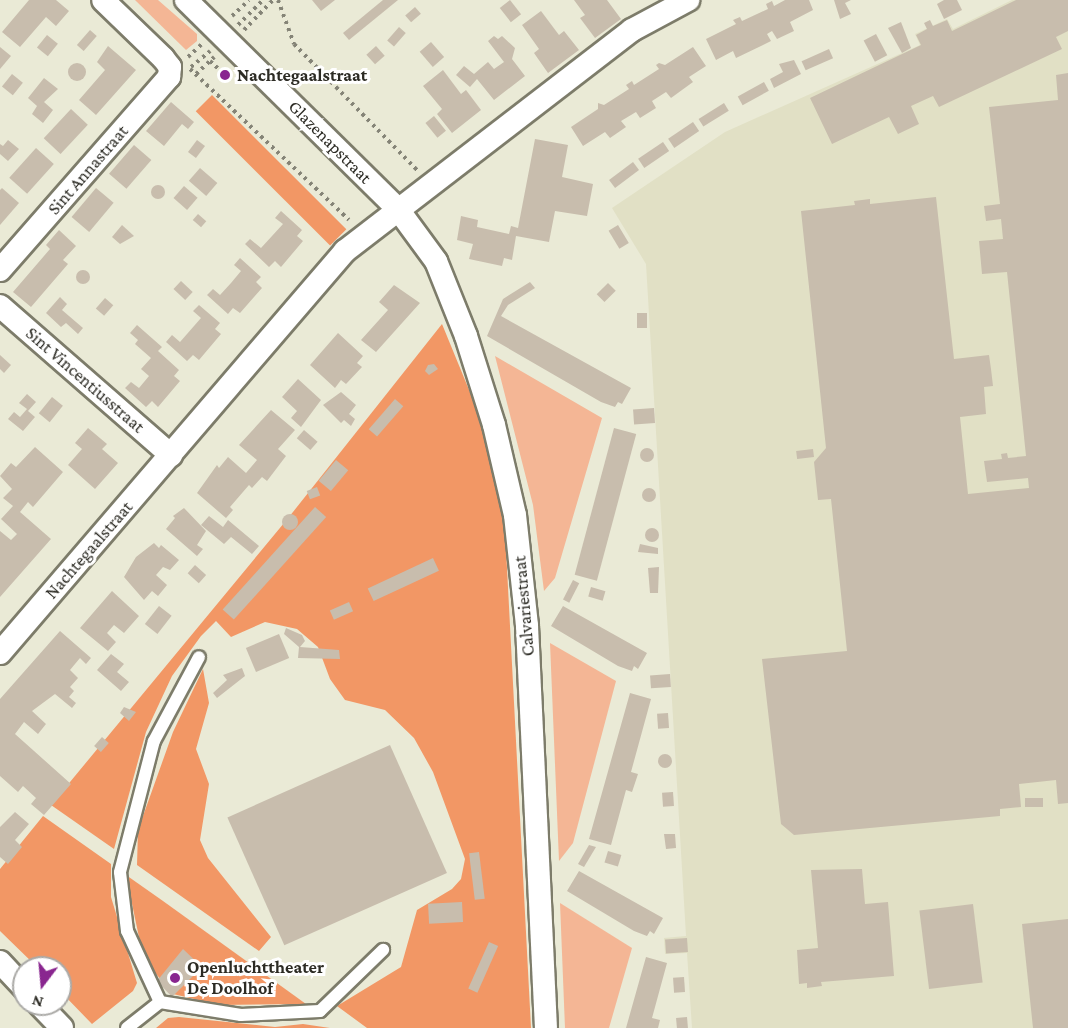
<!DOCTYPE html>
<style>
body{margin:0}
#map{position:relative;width:1068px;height:1028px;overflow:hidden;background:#eaead6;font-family:"Crimson Pro",serif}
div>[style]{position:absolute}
.built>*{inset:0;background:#e1e0c5}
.green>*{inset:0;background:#f4b695}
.forest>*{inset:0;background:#f29765;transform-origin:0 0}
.building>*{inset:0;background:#c8bdad;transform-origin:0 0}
.round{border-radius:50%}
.path>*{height:4px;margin-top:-2px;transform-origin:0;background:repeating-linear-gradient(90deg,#858477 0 3px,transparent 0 7.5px)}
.roads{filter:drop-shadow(2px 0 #7d7c6a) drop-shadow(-2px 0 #7d7c6a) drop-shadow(0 2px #7d7c6a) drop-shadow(0 -2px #7d7c6a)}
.service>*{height:12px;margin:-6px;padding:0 6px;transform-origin:6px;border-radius:6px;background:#fff}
.minor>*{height:22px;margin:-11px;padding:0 11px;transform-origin:11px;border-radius:11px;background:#fff}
.dots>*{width:16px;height:16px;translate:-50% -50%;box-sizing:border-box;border:3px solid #fff;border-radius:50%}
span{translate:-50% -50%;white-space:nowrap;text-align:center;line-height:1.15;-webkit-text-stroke:6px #fff;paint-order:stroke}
.poi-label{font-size:18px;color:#2c2b24;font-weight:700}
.left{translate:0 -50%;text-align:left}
.street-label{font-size:18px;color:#2c2b24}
.north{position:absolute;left:12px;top:956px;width:60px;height:60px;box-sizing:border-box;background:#fff;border:2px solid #abaaa7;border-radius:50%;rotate:196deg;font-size:16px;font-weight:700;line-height:24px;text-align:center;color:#2c2b24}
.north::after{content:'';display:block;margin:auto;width:21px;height:27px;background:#89268f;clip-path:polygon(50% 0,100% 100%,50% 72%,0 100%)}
</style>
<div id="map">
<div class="built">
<div style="clip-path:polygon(1012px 0,1068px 0,1068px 1028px,692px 1028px,687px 953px,665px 954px,664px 938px,686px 936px,646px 264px,612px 208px,725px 132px,920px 45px,915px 34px,947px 19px,953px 29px)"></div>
</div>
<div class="green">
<div style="clip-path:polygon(135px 0,158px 0,197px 34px,197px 41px,186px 50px)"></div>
<div style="clip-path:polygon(495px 356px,602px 418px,555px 578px,544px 591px,533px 505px)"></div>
<div style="clip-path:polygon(550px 643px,616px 681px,573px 843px,559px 861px)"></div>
<div style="clip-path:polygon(560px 903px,632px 948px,609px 1028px,565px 1028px)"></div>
</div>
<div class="forest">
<div style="left:212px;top:95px;width:190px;height:23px;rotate:45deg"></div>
<div style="clip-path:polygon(442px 324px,483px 424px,495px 469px,505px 530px,531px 1028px,367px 1028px,337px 1006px,401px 967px,417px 910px,452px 889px,461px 879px,465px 859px,433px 772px,414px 738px,385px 710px,345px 700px,330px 679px,318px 647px,297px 629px,265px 622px,231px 637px,216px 621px,201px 636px,172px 676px,146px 732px,114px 849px,51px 805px,289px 517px)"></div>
<div style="clip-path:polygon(203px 669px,209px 703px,196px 749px,209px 784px,200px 840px,208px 858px,271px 937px,259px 951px,137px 865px,138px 830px,173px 732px)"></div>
<div style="clip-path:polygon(43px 816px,111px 864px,111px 897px,137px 983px,133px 991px,92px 1024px,60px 991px,60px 968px,38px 968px,0 931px,0 869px)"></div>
<div style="clip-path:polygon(126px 875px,163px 901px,306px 1004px,220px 1005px,173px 994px,151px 968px,140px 942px)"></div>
<div style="clip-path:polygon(179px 1017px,275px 1027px,303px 1024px,330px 1028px,156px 1028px,168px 1018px)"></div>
</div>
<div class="building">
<div style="clip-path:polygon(29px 0,56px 0,69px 11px,56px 26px,46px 17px,20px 47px,2px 32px)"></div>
<div style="clip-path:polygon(312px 0,335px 0,321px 11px)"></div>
<div style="clip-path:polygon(383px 0,398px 0,349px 40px,343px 33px)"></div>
<div style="left:510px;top:0;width:18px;height:13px;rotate:52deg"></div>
<div style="clip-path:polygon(574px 0,607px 0,621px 19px,595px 38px,580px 18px,585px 15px)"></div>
<div style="clip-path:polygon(785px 0,809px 0,813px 10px,790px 22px,794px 31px,777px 39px,772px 31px,767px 34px,771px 41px,761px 46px,736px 58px,733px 51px,716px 60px,706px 39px,736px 24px,733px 20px,740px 17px,742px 21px,768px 9px,766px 4px,772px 1px,774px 6px)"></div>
<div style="clip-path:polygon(834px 0,851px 0,845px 3px,851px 14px,840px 19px)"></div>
<div style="clip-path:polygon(944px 0,957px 0,962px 10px,944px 19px,937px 4px)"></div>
<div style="clip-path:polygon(1016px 0,1068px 0,1068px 31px,1056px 37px,1062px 49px,939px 107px,933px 96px,911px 106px,919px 124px,898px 134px,889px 117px,832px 144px,810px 98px,921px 45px,916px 35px,927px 29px,924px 23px,930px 20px,933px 26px,947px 20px,952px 31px)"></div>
<div style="left:415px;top:7px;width:9px;height:13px;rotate:49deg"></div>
<div style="clip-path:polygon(541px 11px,559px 35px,564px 31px,579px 50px,548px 73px,534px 53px,539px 49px,522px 25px)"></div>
<div style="clip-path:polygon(901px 22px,911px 48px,902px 53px,888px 28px)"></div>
<div style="left:399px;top:27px;width:9px;height:18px;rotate:41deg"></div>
<div style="left:90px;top:30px;width:9px;height:20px;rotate:41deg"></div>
<div style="left:876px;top:34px;width:24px;height:14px;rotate:62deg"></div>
<div style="left:47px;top:35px;width:14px;height:16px;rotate:39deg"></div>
<div style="clip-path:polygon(494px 36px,498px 39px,502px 36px,515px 48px,512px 59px,525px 76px,494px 100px,477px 79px,470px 87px,456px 75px,464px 66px,474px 74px,488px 62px,494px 69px,504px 62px,488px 41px)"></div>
<div style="left:431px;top:42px;width:20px;height:15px;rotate:49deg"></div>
<div style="clip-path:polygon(108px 46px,136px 70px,96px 115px,79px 100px,105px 70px,97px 62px)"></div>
<div style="left:376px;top:46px;width:13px;height:13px;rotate:48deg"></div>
<div style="clip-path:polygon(0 47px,11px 56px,0 69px)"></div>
<div style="clip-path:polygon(693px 47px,706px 66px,689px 77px,693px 82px,671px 98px,666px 92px,652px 101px,656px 108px,640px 118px,636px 112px,621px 121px,626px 127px,610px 138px,605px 132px,583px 146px,571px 127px,598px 109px,598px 103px,604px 105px,629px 89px,626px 85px,632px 81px,634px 85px,659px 69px,656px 65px,659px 63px,665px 65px)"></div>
<div style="left:829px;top:49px;width:10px;height:30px;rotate:66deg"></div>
<div style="clip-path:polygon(794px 60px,801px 74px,774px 88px,770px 79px,783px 72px,779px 64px)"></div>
<div class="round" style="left:68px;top:63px;width:18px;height:18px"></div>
<div style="clip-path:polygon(443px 70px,461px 94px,466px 90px,481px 110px,452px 133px,437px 114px,442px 109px,423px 86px)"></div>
<div style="clip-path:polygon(1068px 73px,1068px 803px,1058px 804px,1056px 780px,1019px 784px,1021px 807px,1000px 809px,1000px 816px,794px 835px,781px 824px,762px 659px,847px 651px,831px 499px,818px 500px,814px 462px,826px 448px,801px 211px,855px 205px,854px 201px,870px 199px,870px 204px,936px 197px,954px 359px,989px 355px,991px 369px,993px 386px,984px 387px,986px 414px,960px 417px,968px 494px,1029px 488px,1028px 478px,987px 482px,984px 461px,1002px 459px,1001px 454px,1007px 453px,1008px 458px,1026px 456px,1007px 272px,982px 274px,979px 241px,1003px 239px,1001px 219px,986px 221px,984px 206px,1000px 204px,989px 107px,1058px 100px,1056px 75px)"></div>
<div style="left:12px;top:74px;width:14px;height:16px;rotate:39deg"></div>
<div style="clip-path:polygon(44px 78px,58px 89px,44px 102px,53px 110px,43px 123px,32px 114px,37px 106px,28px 98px)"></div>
<div style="left:764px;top:82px;width:10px;height:30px;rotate:61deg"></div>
<div style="clip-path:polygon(171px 102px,194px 122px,188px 129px,182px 124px,164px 146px,146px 131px)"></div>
<div style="left:724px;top:103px;width:9px;height:30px;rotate:58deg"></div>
<div style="left:71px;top:109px;width:23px;height:40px;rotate:43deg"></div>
<div style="left:434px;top:116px;width:19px;height:11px;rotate:51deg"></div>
<div style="left:693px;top:122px;width:11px;height:30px;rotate:56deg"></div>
<div style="clip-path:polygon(535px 139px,568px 145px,562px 177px,593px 184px,587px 216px,555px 211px,549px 242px,516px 236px,512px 260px,504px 258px,502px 266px,469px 259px,473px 244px,457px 240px,461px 216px,478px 220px,477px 227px,509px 234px,511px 226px,518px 228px)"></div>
<div style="clip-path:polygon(8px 140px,19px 149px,8px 161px,0 154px,0 144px,3px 146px)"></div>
<div style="left:197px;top:140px;width:10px;height:15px;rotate:37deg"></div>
<div style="left:663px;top:142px;width:11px;height:30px;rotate:56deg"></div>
<div style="left:134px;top:145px;width:23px;height:38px;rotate:41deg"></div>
<div style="left:36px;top:148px;width:24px;height:40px;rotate:42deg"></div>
<div style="left:633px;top:162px;width:10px;height:30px;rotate:53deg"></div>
<div style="left:200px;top:168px;width:23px;height:17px;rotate:41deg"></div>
<div class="round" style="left:151px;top:185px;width:14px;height:14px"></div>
<div style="left:184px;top:186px;width:18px;height:16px;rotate:41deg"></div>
<div style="clip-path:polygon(2px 188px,19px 203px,0 225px,0 190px)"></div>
<div style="left:96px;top:188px;width:23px;height:38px;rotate:40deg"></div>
<div style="clip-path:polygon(281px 211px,302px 230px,297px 236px,303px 241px,281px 267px,275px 261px,269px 267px,245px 244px,250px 239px,261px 248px,283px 224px,275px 218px)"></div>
<div style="left:198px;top:214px;width:11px;height:8px;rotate:41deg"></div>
<div style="clip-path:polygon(122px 225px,134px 236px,120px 244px,112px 237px)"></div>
<div style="left:618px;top:225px;width:21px;height:11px;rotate:59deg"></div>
<div style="clip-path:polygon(59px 230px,76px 246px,63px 260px,68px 264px,31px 307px,13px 292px,50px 249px,46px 245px)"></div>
<div style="clip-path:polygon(240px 258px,261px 277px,256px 282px,262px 288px,240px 313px,233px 308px,228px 314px,207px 295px,213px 289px,220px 295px,231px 283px,241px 271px,234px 265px)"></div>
<div class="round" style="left:76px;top:270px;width:14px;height:14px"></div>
<div style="left:181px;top:281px;width:16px;height:11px;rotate:43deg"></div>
<div style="clip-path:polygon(530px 282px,535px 288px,508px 305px,501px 316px,631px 388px,622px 404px,618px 402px,615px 407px,601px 402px,487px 336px,503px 299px)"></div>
<div style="left:608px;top:283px;width:11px;height:16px;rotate:45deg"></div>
<div style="clip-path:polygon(394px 285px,420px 303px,376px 352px,361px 340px,388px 310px,379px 302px)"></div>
<div style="clip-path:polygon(60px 297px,67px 304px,62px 310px,83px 328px,78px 334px,66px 323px,61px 327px,46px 313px)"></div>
<div style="left:105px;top:298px;width:11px;height:14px;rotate:41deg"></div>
<div style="clip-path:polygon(199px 305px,220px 323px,215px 329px,221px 334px,199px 360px,193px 355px,187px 361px,166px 342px,172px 335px,180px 342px,201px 318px,193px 311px)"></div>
<div style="left:637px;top:313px;width:10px;height:15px"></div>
<div style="clip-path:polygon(137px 325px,162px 347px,158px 351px,179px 370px,174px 376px,180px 381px,158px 407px,152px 401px,146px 407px,125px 388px,131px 382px,139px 388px,149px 376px,141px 369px,151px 358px,135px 344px,138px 340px,130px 333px)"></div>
<div style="clip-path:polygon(338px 333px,363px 356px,357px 363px,362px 367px,346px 384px,341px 380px,335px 388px,310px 365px)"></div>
<div style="clip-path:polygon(0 355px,11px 365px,4px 373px,0 369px)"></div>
<div style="clip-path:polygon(434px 364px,438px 369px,429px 375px,425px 371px,428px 365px)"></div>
<div style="clip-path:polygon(298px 379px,321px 400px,301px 427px,291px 418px,297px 411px,282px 397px)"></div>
<div style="clip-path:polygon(341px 392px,356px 405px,349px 414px,355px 419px,351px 426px,344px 420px,341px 423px,323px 405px)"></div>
<div style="clip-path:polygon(27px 394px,36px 402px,28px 411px,35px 417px,23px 431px,8px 419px,14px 412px,20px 417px,27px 409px,19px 403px)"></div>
<div style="left:52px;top:397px;width:14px;height:21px;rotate:39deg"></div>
<div style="left:395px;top:399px;width:11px;height:40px;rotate:41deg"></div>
<div style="left:654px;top:408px;width:15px;height:21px;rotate:86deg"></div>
<div style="clip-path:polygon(271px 410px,295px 430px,278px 449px,286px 456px,267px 481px,262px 477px,252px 488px,249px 485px,230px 507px,233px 510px,226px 518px,197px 493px,217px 465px,219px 468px,228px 457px,246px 473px,257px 460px,239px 445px)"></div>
<div style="clip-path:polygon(88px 428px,107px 444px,102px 449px,118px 463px,95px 489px,68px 465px,82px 449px,75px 443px)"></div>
<div style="left:614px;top:428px;width:23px;height:152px;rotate:15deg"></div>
<div style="left:304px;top:430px;width:18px;height:11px;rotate:41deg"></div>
<div style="clip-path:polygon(35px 447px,63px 472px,33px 507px,28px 502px,20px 512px,51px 539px,0 597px,0 531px,11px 540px,17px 534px,1px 519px,13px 506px,3px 498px,12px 489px,0 476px,11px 463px,16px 467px)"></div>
<div class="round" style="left:640px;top:448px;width:14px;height:14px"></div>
<div style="left:813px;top:449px;width:8px;height:17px;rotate:83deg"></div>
<div style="left:336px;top:460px;width:16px;height:27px;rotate:40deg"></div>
<div style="left:317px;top:487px;width:9px;height:11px;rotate:69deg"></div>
<div class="round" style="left:642px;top:488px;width:14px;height:14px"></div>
<div style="left:315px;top:507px;width:15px;height:138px;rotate:42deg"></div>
<div style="clip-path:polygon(184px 508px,206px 531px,197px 545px,203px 549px,197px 556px,166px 529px,175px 518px,173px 516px)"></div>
<div class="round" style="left:282px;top:514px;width:16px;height:16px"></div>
<div style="clip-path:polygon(209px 516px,223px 527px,228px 520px,259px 546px,252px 554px,231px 537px,224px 544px,201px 525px)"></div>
<div class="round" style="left:645px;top:528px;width:14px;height:14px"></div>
<div style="clip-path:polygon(154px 543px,159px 548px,161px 545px,179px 560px,170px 570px,163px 567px,156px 575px,167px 585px,158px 596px,152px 591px,144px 600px,124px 577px,136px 557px)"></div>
<div style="clip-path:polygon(640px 544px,658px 548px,658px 554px,638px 552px)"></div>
<div style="left:433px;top:558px;width:14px;height:72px;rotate:65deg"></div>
<div style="left:195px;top:565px;width:15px;height:11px;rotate:42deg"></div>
<div style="clip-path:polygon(659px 567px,658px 593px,650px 593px,648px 568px)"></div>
<div style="left:573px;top:580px;width:7px;height:22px;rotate:27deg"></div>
<div style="left:591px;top:587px;width:15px;height:10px;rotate:16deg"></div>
<div style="clip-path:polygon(112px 591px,139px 616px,124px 633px,114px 625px,107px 633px,116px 642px,108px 651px,80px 628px)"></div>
<div style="left:349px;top:602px;width:10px;height:21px;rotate:66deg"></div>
<div style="left:159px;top:606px;width:16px;height:23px;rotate:38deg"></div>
<div style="clip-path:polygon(563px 606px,647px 653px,638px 669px,634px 666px,632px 671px,618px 666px,551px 626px)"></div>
<div style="clip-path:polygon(286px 628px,302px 635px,305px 641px,300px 647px,339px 650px,340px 659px,298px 658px,299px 647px,284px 634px)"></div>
<div style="clip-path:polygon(60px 631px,91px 658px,86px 664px,80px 658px,70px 670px,78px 678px,70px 687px,74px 691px,69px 697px,76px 703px,72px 708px,55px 694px,32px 711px,46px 724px,38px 734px,24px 722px,15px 734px,71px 784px,44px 815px,31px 804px,36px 798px,23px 786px,18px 792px,0 776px,0 699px)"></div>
<div style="left:279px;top:634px;width:26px;height:36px;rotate:67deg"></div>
<div style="clip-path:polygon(111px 654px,124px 664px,117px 672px,129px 682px,121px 691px,97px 670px)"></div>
<div style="clip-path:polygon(242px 668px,245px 676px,217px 698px,213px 693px,227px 680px,223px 675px)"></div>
<div style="left:670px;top:674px;width:13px;height:20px;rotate:86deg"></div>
<div style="clip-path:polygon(630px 693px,651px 699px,631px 772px,638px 774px,632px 792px,626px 790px,611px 845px,589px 839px)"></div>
<div style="clip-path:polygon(124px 707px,136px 712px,129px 721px,120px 713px)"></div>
<div style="left:668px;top:713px;width:15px;height:11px;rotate:86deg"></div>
<div style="left:102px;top:737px;width:9px;height:12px;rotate:41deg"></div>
<div style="left:390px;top:745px;width:140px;height:178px;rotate:66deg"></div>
<div class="round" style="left:658px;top:754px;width:14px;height:14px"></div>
<div style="left:673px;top:792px;width:14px;height:11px;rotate:86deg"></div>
<div style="left:1043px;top:798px;width:9px;height:18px;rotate:90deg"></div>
<div style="clip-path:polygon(15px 812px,29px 824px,15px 840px,22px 847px,8px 864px,0 857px,0 827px)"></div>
<div style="clip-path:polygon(664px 834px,675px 834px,676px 848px,666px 849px)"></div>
<div style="clip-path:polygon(589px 845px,596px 847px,584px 867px,578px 864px)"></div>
<div style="left:608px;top:851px;width:14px;height:12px;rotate:17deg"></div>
<div style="left:479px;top:852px;width:47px;height:10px;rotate:83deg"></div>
<div style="clip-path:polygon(862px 869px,865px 904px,888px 902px,894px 976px,821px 982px,822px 986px,807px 988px,807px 983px,799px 984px,797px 950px,818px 948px,811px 870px)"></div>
<div style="clip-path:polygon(579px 871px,663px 918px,654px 934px,650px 931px,647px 936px,634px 931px,567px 891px)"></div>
<div style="left:462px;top:902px;width:20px;height:34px;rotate:87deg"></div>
<div style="left:973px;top:904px;width:79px;height:54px;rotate:83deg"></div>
<div style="clip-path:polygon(1068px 919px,1068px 1028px,1033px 1028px,1022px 924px)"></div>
<div style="left:687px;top:938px;width:14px;height:22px;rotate:86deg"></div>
<div style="left:489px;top:942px;width:10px;height:51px;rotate:24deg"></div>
<div style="clip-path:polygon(183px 949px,202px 967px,172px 997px,157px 981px)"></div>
<div style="clip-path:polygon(646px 957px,667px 963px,652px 1018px,660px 1020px,658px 1028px,626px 1028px)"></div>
<div style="left:684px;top:977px;width:15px;height:11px;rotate:86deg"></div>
<div style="left:687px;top:1017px;width:11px;height:11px;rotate:85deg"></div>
</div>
<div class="path">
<div style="left:278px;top:0;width:47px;rotate:70deg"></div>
<div style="left:294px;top:44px;width:177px;rotate:45.7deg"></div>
<div style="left:232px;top:16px;width:23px;rotate:-43deg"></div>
<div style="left:238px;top:25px;width:35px;rotate:-45deg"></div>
<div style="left:244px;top:30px;width:42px;rotate:-46deg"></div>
<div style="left:188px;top:57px;width:19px;rotate:-43deg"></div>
<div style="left:210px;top:61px;width:21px;rotate:43deg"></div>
<div style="left:191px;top:67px;width:25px;rotate:-40deg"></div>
<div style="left:190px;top:69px;width:219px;rotate:43.5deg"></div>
<div style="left:196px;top:74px;width:25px;rotate:-43deg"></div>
</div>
<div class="roads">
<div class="service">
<div style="left:160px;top:1002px;width:78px;rotate:-114.9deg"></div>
<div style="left:127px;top:931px;width:59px;rotate:-96.8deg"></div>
<div style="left:120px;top:872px;width:135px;rotate:-75.5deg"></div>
<div style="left:154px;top:741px;width:95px;rotate:-61.8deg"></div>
<div style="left:127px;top:1028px;width:42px;rotate:-38.2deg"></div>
<div style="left:160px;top:1002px;width:82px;rotate:9.1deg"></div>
<div style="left:241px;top:1015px;width:79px;rotate:-2.9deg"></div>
<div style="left:320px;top:1011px;width:88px;rotate:-44.1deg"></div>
</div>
<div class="minor">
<div style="left:186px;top:0;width:296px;rotate:44.6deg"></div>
<div style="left:397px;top:208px;width:66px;rotate:53.7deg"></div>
<div style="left:436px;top:261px;width:81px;rotate:68.2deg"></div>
<div style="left:466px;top:336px;width:93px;rotate:72.5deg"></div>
<div style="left:494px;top:425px;width:92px;rotate:76.9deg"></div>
<div style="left:515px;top:515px;width:112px;rotate:83.8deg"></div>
<div style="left:527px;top:626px;width:402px;rotate:87.3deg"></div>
<div style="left:0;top:270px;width:257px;rotate:-48.8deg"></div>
<div style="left:169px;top:77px;width:10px;rotate:-84deg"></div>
<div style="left:170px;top:67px;width:11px;rotate:-128deg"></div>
<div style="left:163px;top:58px;width:83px;rotate:-136deg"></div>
<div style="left:0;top:306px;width:227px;rotate:41.1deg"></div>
<div style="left:0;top:653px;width:530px;rotate:-49.36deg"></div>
<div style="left:345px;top:251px;width:362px;rotate:-37.6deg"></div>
<div style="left:632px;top:30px;width:64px;rotate:-28.2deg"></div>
<div style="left:0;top:962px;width:35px;rotate:47deg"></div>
<div style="left:39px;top:1004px;width:33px;rotate:46deg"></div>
</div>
</div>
<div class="dots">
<div style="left:225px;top:75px;background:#89268f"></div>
<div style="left:175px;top:978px;background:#89268f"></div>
</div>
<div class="poi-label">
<span class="left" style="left:237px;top:75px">Nachtegaalstraat</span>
<span class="left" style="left:187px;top:978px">Openluchttheater<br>De Doolhof</span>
</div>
<div class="street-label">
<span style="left:330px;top:142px;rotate:45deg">Glazenapstraat</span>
<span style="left:88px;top:170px;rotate:-49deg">Sint Annastraat</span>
<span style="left:85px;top:380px;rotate:41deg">Sint Vincentiusstraat</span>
<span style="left:89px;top:550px;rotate:-49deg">Nachtegaalstraat</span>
<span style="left:524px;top:606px;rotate:-95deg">Calvariestraat</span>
</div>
<div class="north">N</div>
</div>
